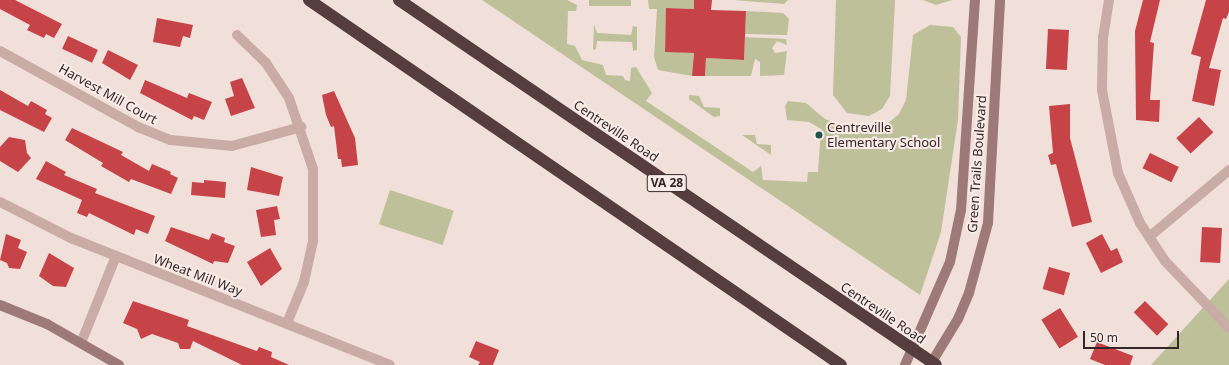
<!DOCTYPE html>
<style>
body{margin:0}
#map{position:relative;width:1229px;height:365px;overflow:hidden;background:#f1dfda;font-family:"Noto Sans",sans-serif}
div>[style]{position:absolute}
.green>*{inset:0;background:#bec09a;transform-origin:0 0}
.building>*{inset:0;background:#c64348;transform-origin:0 0}
.street>*{height:10px;margin:-5px;padding:0 5px;transform-origin:5px;border-radius:5px;background:#c9aca6}
.secondary>*{height:10px;margin:-5px;padding:0 5px;transform-origin:5px;border-radius:5px;background:#9d7a77}
.highway>*{height:12px;margin:-6px;padding:0 6px;transform-origin:6px;border-radius:6px;background:#563e3e}
.dots>*{width:11px;height:11px;translate:-50% -50%;box-sizing:border-box;border:2px solid #f9ebe6;border-radius:50%}
span{translate:-50% -50%;white-space:nowrap;text-align:center;line-height:1.15;-webkit-text-stroke:4px #f9ebe6;paint-order:stroke}
.shield-label span{padding:1px 3px;background:#f9ebe6;border:1px solid;border-radius:3px;-webkit-text-stroke-width:0}
.shield-label{font-size:12px;color:#352727;font-weight:700}
.street-label{font-size:13px;color:#352727}
.poi-label{font-size:13px;color:#352727}
.left{translate:0 -50%;text-align:left}
.scale{position:absolute;left:1083px;top:331px;width:96px;height:18px;box-sizing:border-box;border:2px solid #352727;border-top:0;padding-left:5px;font-size:12px;line-height:14px;white-space:nowrap;color:#352727;-webkit-text-stroke:3px #f9ebe6;paint-order:stroke}
</style>
<div id="map">
<div class="green">
<div style="clip-path:polygon(482px 0,567px 0,577px 5px,576px 11px,568px 11px,567px 44px,575px 46px,582px 60px,603px 65px,606px 75px,623px 76px,625px 80px,630px 81px,631px 68px,636px 67px,652px 93px,646px 101px,753px 172px,761px 166px,763px 180px,807px 182px,808px 172px,818px 172px,821px 129px,809px 122px,787px 120px,785px 106px,788px 101px,806px 103px,825px 119px,855px 131px,887px 124px,899px 114px,906px 100px,913px 35px,930px 25px,953px 27px,961px 37px,958px 120px,941px 232px,920px 295px)"></div>
<div style="left:589px;top:0;width:42px;height:6px"></div>
<div style="clip-path:polygon(648px 0,694px 0,694px 9px,667px 8px,665px 51px,694px 53px,692px 76px,658px 70px,654px 57px,657px 9px,649px 9px)"></div>
<div style="clip-path:polygon(734px 0,788px 0,784px 4px)"></div>
<div style="clip-path:polygon(836px 0,895px 0,890px 96px,882px 109px,869px 116px,847px 113px,833px 95px)"></div>
<div style="clip-path:polygon(923px 0,952px 0,936px 5px)"></div>
<div style="clip-path:polygon(746px 11px,783px 13px,789px 19px,787px 35px,745px 34px)"></div>
<div style="clip-path:polygon(594px 24px,597px 33px,631px 35px,633px 26px,637px 27px,637px 50px,633px 51px,632px 42px,597px 41px,596px 49px,593px 50px)"></div>
<div style="clip-path:polygon(745px 37px,786px 39px,787px 45px,777px 41px,772px 48px,775px 53px,787px 51px,784px 75px,760px 76px,760px 62px,755px 59px,751px 76px,705px 76px,706px 58px,744px 60px)"></div>
<div style="clip-path:polygon(689px 95px,699px 96px,704px 107px,720px 108px,720px 116px,714px 117px,689px 99px)"></div>
<div style="clip-path:polygon(742px 135px,755px 135px,757px 144px,771px 145px,771px 155px)"></div>
<div style="left:390px;top:190px;width:67px;height:36px;rotate:18deg"></div>
<div style="clip-path:polygon(1229px 279px,1229px 365px,1151px 365px)"></div>
</div>
<div class="building">
<div style="clip-path:polygon(0 0,15px 0,62px 24px,54px 38px,46px 34px,44px 38px,27px 30px,30px 25px,0 9px)"></div>
<div style="clip-path:polygon(694px 0,712px 0,711px 10px,746px 11px,744px 60px,706px 58px,705px 76px,692px 76px,694px 53px,665px 52px,666px 8px,694px 9px)"></div>
<div style="clip-path:polygon(1143px 0,1160px 0,1150px 42px,1154px 43px,1150px 100px,1160px 100px,1159px 122px,1136px 120px,1135px 31px)"></div>
<div style="clip-path:polygon(1206px 0,1229px 0,1229px 12px,1226px 19px,1223px 18px,1209px 68px,1221px 70px,1214px 106px,1192px 101px,1201px 57px,1191px 54px)"></div>
<div style="clip-path:polygon(157px 18px,193px 25px,190px 38px,183px 36px,180px 47px,153px 42px)"></div>
<div style="left:1048px;top:29px;width:21px;height:40px;rotate:3deg"></div>
<div style="left:68px;top:36px;width:33px;height:14px;rotate:25deg"></div>
<div style="clip-path:polygon(108px 50px,138px 65px,130px 80px,102px 63px)"></div>
<div style="clip-path:polygon(242px 78px,255px 108px,231px 116px,225px 99px,234px 96px,230px 82px)"></div>
<div style="clip-path:polygon(145px 80px,187px 98px,189px 93px,212px 102px,204px 120px,194px 116px,192px 120px,140px 93px)"></div>
<div style="clip-path:polygon(0 90px,28px 106px,31px 101px,47px 110px,45px 114px,52px 118px,44px 132px,0 110px)"></div>
<div style="clip-path:polygon(334px 91px,355px 138px,358px 165px,342px 167px,341px 159px,338px 159px,334px 126px,331px 127px,326px 115px,322px 95px)"></div>
<div style="clip-path:polygon(1070px 104px,1070px 138px,1092px 222px,1072px 227px,1056px 164px,1051px 165px,1048px 155px,1053px 153px,1049px 106px)"></div>
<div style="left:1199px;top:117px;width:21px;height:31px;rotate:47deg"></div>
<div style="clip-path:polygon(72px 128px,123px 152px,121px 155px,149px 171px,152px 164px,171px 172px,170px 174px,178px 178px,171px 194px,131px 179px,129px 182px,101px 166px,103px 163px,65px 140px)"></div>
<div style="clip-path:polygon(9px 137px,25px 140px,27px 153px,31px 158px,18px 172px,0 161px,0 147px)"></div>
<div style="left:1150px;top:153px;width:32px;height:17px;rotate:26deg"></div>
<div style="clip-path:polygon(46px 161px,66px 172px,64px 175px,97px 189px,95px 193px,155px 216px,148px 234px,136px 229px,134px 235px,89px 213px,87px 217px,77px 213px,82px 200px,36px 179px)"></div>
<div style="clip-path:polygon(251px 167px,283px 177px,279px 196px,247px 190px)"></div>
<div style="clip-path:polygon(204px 180px,226px 182px,225px 198px,191px 195px,192px 182px,204px 183px)"></div>
<div style="clip-path:polygon(277px 206px,280px 219px,274px 220px,276px 235px,261px 237px,256px 210px)"></div>
<div style="clip-path:polygon(171px 227px,209px 240px,212px 233px,225px 238px,224px 242px,235px 246px,228px 263px,214px 261px,213px 264px,165px 241px)"></div>
<div style="left:1202px;top:227px;width:20px;height:35px;rotate:3deg"></div>
<div style="clip-path:polygon(6px 234px,21px 240px,18px 248px,27px 252px,20px 269px,9px 268px,7px 263px,0 260px)"></div>
<div style="clip-path:polygon(1102px 234px,1111px 251px,1117px 248px,1123px 262px,1101px 273px,1086px 243px)"></div>
<div style="clip-path:polygon(270px 248px,282px 269px,261px 286px,247px 262px)"></div>
<div style="clip-path:polygon(49px 253px,74px 268px,66px 287px,53px 286px,39px 276px)"></div>
<div style="left:1049px;top:267px;width:22px;height:23px;rotate:16deg"></div>
<div style="clip-path:polygon(133px 301px,189px 320px,187px 326px,257px 351px,259px 347px,272px 352px,271px 357px,289px 365px,242px 365px,193px 341px,190px 349px,180px 349px,178px 343px,152px 334px,141px 339px,137px 329px,123px 323px)"></div>
<div style="left:1145px;top:301px;width:33px;height:16px;rotate:45deg"></div>
<div style="left:1060px;top:308px;width:34px;height:22px;rotate:58deg"></div>
<div style="clip-path:polygon(476px 341px,499px 350px,493px 365px,478px 365px,480px 362px,469px 357px)"></div>
<div style="clip-path:polygon(1097px 342px,1133px 356px,1130px 365px,1105px 365px,1090px 359px)"></div>
</div>
<div class="street">
<div style="left:1109px;top:0;width:37px;rotate:99deg"></div>
<div style="left:1103px;top:37px;width:53px;rotate:91.1deg"></div>
<div style="left:1102px;top:90px;width:85px;rotate:79.1deg"></div>
<div style="left:1118px;top:173px;width:55px;rotate:66.3deg"></div>
<div style="left:1140px;top:223px;width:45px;rotate:56.7deg"></div>
<div style="left:1165px;top:261px;width:93px;rotate:46.3deg"></div>
<div style="left:237px;top:35px;width:40px;rotate:44deg"></div>
<div style="left:266px;top:63px;width:42px;rotate:56.7deg"></div>
<div style="left:289px;top:98px;width:75px;rotate:71.3deg"></div>
<div style="left:313px;top:169px;width:72px;rotate:90deg"></div>
<div style="left:313px;top:241px;width:42px;rotate:102.4deg"></div>
<div style="left:304px;top:282px;width:44px;rotate:112.5deg"></div>
<div style="left:0;top:51px;width:158px;rotate:28.8deg"></div>
<div style="left:138px;top:127px;width:35px;rotate:22deg"></div>
<div style="left:171px;top:140px;width:61px;rotate:5.6deg"></div>
<div style="left:232px;top:146px;width:72px;rotate:-15.4deg"></div>
<div style="left:0;top:202px;width:80px;rotate:26.9deg"></div>
<div style="left:71px;top:238px;width:343px;rotate:21.7deg"></div>
<div style="left:1149px;top:237px;width:104px;rotate:-39.9deg"></div>
<div style="left:81px;top:343px;width:94px;rotate:-68.1deg"></div>
</div>
<div class="secondary">
<div style="left:0;top:305px;width:51px;rotate:22deg"></div>
<div style="left:47px;top:324px;width:83px;rotate:29.7deg"></div>
<div style="left:905px;top:365px;width:112px;rotate:-66.4deg"></div>
<div style="left:950px;top:262px;width:53px;rotate:-78.1deg"></div>
<div style="left:961px;top:210px;width:210px;rotate:-86.2deg"></div>
<div style="left:930px;top:365px;width:54px;rotate:-58.7deg"></div>
<div style="left:958px;top:319px;width:28px;rotate:-67deg"></div>
<div style="left:969px;top:293px;width:73px;rotate:-74.8deg"></div>
<div style="left:988px;top:223px;width:223px;rotate:-86.9deg"></div>
</div>
<div class="highway">
<div style="left:309px;top:0;width:645px;rotate:34.45deg"></div>
<div style="left:399px;top:0;width:649px;rotate:34.2deg"></div>
</div>
<div class="dots">
<div style="left:819px;top:135px;background:#1c574a"></div>
</div>
<div class="shield-label">
<span style="left:667px;top:183px">VA 28</span>
</div>
<div class="street-label">
<span style="left:108px;top:94px;rotate:29deg">Harvest Mill Court</span>
<span style="left:616px;top:131px;rotate:34deg">Centreville Road</span>
<span style="left:977px;top:164px;rotate:-86deg">Green Trails Boulevard</span>
<span style="left:198px;top:275px;rotate:21deg">Wheat Mill Way</span>
<span style="left:883px;top:313px;rotate:34deg">Centreville Road</span>
</div>
<div class="poi-label">
<span class="left" style="left:827px;top:135px">Centreville<br>Elementary School</span>
</div>
<div class="scale">50 m</div>
</div>
